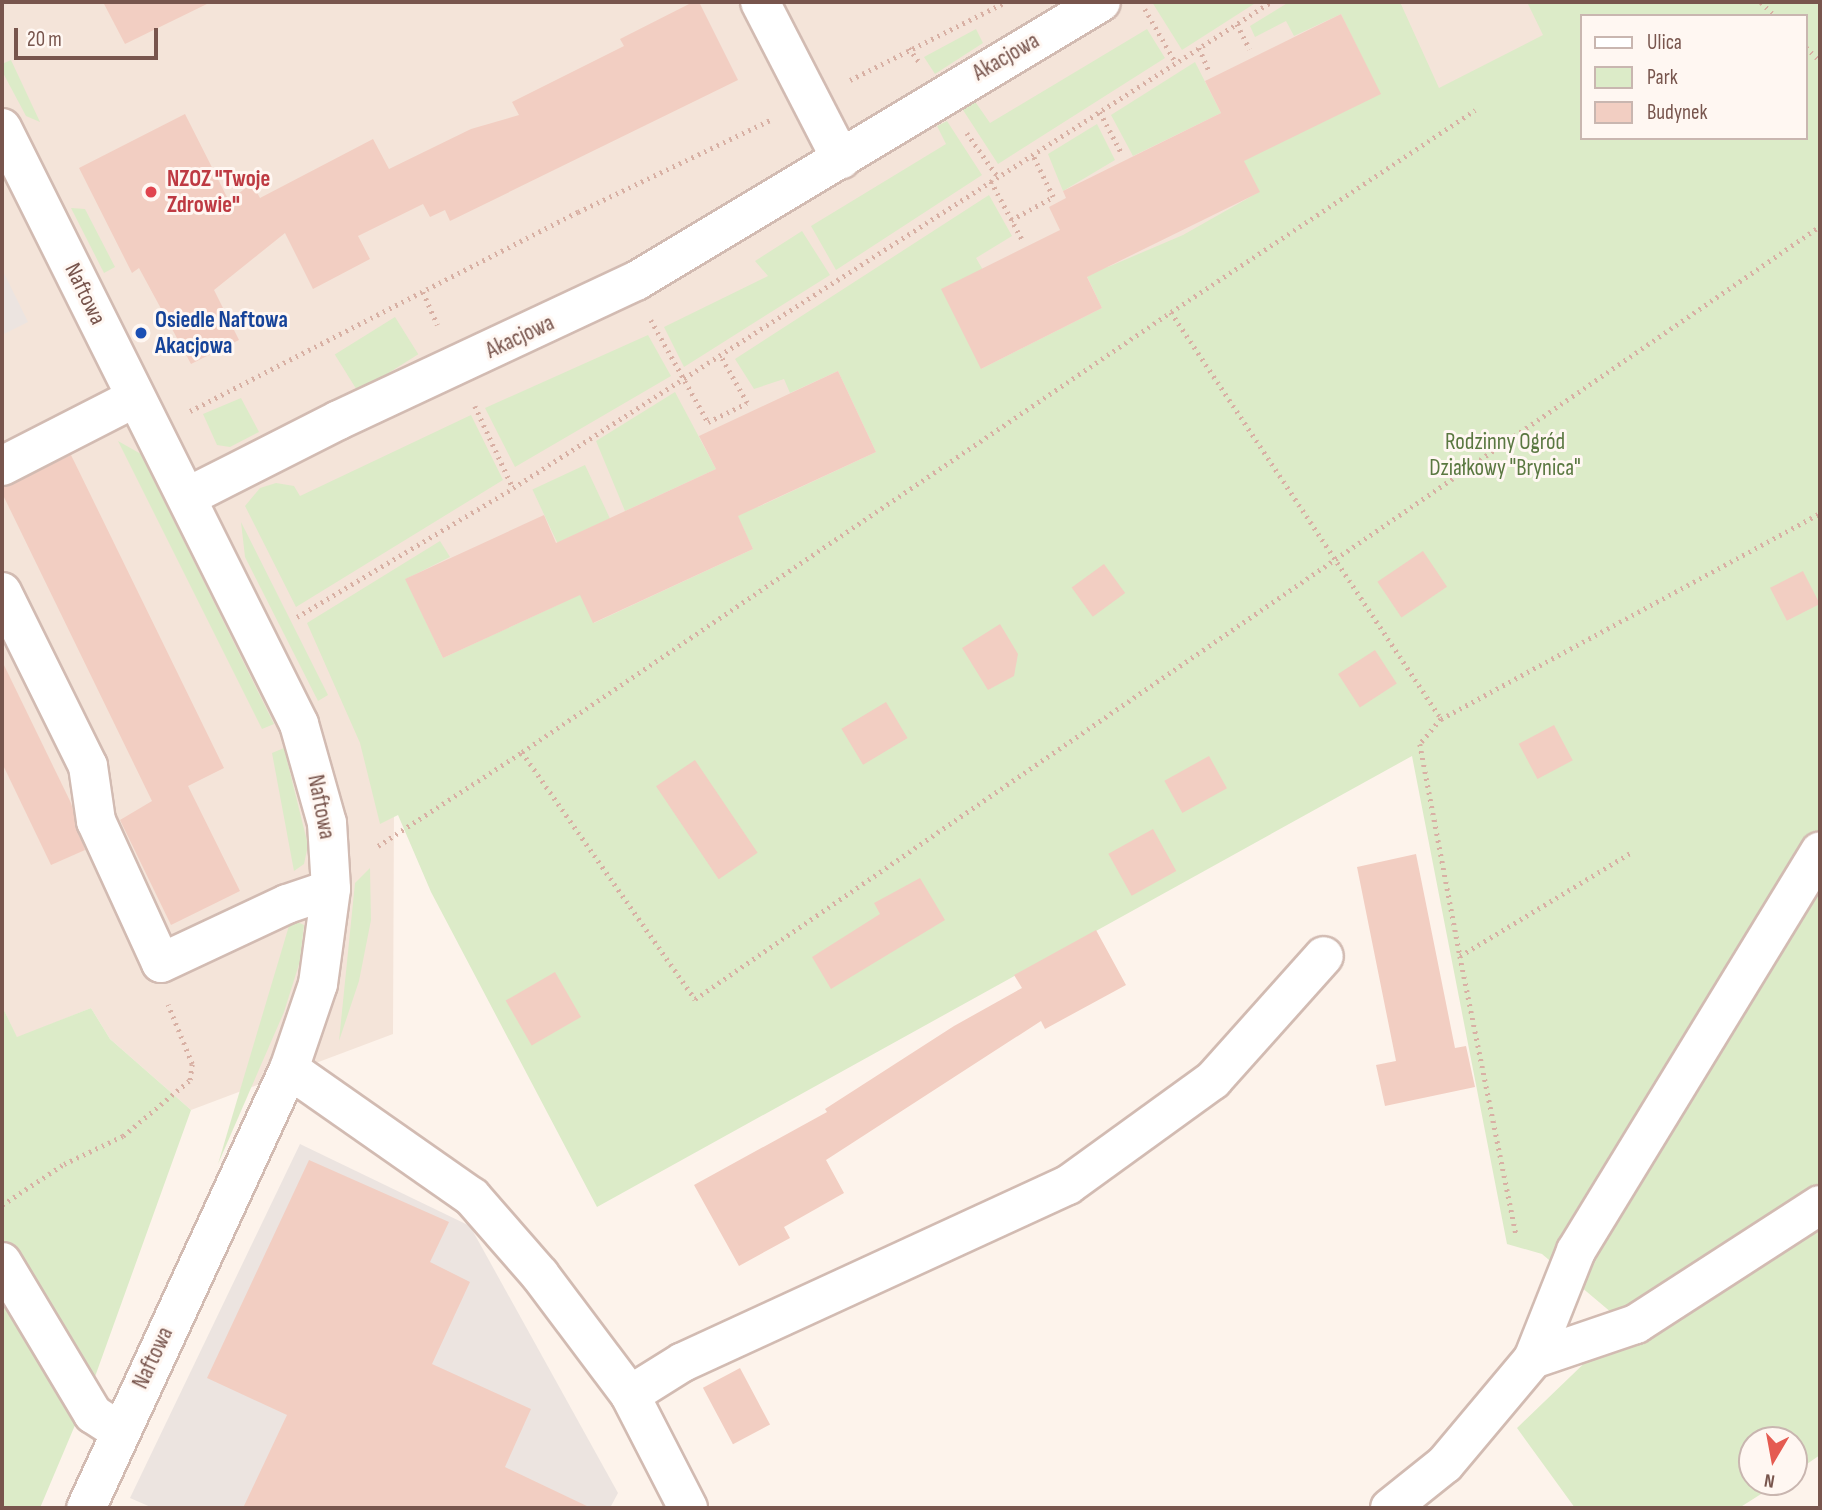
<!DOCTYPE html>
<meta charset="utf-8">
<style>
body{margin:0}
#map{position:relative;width:1822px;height:1510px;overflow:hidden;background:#fdf3eb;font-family:"Sofia Sans Condensed",sans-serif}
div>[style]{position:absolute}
.residential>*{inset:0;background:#f4e4d9}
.industrial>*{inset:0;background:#ece4e0}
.green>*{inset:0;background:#dcebc8;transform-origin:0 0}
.building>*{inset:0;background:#f2cec2;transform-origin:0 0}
.path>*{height:4.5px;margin-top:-2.25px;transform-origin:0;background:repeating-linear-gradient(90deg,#d8b0a4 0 2px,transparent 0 7px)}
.roads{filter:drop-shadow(2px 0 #d2bbb2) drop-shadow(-2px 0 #d2bbb2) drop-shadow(0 2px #d2bbb2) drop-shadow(0 -2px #d2bbb2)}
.minor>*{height:38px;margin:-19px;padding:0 19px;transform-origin:19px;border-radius:19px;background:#fff}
.dots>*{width:19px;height:19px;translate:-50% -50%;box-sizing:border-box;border:4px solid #fff7f2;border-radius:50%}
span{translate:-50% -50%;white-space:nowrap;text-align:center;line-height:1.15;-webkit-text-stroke:6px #fff7f2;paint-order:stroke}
.street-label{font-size:23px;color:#78554d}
.health-label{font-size:23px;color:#be3a42;font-weight:700}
.left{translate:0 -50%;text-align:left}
.transit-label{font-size:23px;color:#164399;font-weight:700}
.park-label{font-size:23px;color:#5a7841}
.frame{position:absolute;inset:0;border:4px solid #78554d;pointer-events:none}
.legend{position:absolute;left:1580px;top:14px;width:228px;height:126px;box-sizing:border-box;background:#fff7f2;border:2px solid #c9b6b0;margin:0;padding:9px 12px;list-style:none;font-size:21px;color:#78554d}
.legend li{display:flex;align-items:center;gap:14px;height:35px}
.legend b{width:35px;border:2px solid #c9b6b0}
.north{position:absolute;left:1738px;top:1426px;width:70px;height:70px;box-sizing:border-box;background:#fff7f2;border:2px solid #c9b6b0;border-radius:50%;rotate:190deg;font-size:19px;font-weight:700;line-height:28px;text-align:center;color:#78554d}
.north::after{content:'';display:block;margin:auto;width:24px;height:32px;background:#e55b51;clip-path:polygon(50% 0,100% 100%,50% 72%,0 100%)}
.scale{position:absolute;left:14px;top:28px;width:144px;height:32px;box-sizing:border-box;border:4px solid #78554d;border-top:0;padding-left:9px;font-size:21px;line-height:24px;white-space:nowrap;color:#78554d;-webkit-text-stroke:5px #fff7f2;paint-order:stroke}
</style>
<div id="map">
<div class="residential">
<div style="clip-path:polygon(2px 2px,1559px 2px,1574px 28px,394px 806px,393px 1034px,191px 1110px,110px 1039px,91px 1008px,17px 1038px,2px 1006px)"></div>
</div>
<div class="industrial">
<div style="clip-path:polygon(2px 269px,28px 322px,2px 335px)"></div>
<div style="clip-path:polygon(300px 1144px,470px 1226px,618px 1493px,610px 1508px,153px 1508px,130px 1498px)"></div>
</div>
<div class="green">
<div style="clip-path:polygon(1152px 2px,1257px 2px,1182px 50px)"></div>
<div style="clip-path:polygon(evenodd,1289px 2px,1400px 2px,1439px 88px,1543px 35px,1527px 2px,1820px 2px,1820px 1455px,1794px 1473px,1794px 1440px,1752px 1440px,1752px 1482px,1780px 1482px,1739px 1508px,1575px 1508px,1517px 1428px,1625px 1324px,1542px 1254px,1507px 1244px,1412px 756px,597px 1207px,431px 892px,398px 815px,380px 824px,360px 743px,307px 623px,440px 541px,450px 557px,406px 579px,443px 658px,564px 602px,576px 584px,594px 623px,753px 549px,734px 509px,758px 507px,876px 452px,838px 371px,790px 393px,784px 379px,754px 389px,735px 359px,989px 195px,1012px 236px,976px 258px,983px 270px,981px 369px,1102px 308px,1083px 268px,1108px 267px,1183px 235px,1259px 192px,1240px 154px,1380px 94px,1341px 14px,1294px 36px,1286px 21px,1255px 37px,1250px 26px,1289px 2px,1582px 16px,1806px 16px,1806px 138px,1582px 138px,1582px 16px)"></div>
<div style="clip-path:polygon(976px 29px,983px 43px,935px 74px,924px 57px)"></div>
<div style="clip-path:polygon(1147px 29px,1165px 58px,998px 164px,963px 110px,974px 100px,990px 123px)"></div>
<div style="clip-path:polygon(11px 60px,40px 122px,26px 116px,2px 71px,2px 64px)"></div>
<div style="clip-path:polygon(1195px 62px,1221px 113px,1133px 156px,1111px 115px)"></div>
<div style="clip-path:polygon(947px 121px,982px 175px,836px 270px,811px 226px,946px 144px,937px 126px)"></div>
<div style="clip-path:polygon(1097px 124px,1115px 160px,1063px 191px,1048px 154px)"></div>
<div style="clip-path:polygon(71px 208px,85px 209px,115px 267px,104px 273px)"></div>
<div style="clip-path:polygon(802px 231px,830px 275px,684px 367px,664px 327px,768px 276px,755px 261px)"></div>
<div style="left:395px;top:317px;width:44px;height:71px;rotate:58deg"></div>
<div style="clip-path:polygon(648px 335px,671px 376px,515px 467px,485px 408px)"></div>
<div style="clip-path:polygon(675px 392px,716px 469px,625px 511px,596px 441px)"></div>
<div style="clip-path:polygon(241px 398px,259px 432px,230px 447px,217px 445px,203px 414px)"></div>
<div style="clip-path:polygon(471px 415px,503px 480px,296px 607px,245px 506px,260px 488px,276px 483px,294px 486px,300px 496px)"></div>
<div style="clip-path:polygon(118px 441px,141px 454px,274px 724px,262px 729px)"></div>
<div style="left:585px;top:465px;width:59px;height:58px;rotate:65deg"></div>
<div style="clip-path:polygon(241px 522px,328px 695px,318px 701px,245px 557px)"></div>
<div style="clip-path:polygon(284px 748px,308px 845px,304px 864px,294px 871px,272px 753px)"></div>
<div style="clip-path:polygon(370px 868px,371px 920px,359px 981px,339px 1041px,355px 883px)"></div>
<div style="clip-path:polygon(291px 919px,304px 925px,300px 961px,284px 1012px,218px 1164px)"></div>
<div style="clip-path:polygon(2px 1006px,17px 1037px,91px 1008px,110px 1039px,191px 1110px,92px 1385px,40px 1508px,2px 1508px)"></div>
</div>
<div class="building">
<div style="clip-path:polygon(103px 2px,211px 2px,125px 44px)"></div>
<div style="clip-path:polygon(693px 2px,699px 2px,738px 80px,450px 221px,445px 210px,430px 217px,423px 204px,358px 236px,370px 259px,313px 289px,285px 233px,214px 290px,239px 340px,191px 364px,139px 268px,132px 273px,79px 168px,185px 114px,229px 201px,252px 183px,260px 198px,373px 139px,389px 169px,471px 129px,519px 115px,512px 102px,624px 46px,620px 39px)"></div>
<div style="clip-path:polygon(1341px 14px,1381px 94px,1244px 161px,1260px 192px,1087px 277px,1102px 308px,981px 369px,941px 289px,1060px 230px,1049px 207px,1066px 198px,1063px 191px,1221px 113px,1205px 81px)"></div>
<div style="clip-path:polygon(838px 371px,876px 452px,738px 516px,753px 549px,593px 623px,580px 595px,443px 658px,405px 579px,544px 515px,556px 543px,716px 469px,699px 436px)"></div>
<div style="clip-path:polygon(71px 455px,224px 768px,188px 786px,240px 891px,171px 925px,120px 820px,152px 801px,2px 493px,2px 488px)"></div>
<div style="left:1423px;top:551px;width:43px;height:55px;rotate:56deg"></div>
<div style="left:1104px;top:564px;width:36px;height:40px;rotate:54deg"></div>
<div style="left:1803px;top:571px;width:37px;height:37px;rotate:63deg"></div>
<div style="clip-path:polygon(1000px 624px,1018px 654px,1014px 676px,988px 690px,962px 648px)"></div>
<div style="left:1375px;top:650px;width:40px;height:44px;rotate:57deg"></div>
<div style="clip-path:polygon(2px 661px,71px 803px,85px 850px,51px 865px,2px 763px)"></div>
<div style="left:886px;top:702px;width:42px;height:52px;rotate:59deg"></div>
<div style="left:1554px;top:725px;width:40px;height:40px;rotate:62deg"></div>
<div style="left:1209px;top:756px;width:37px;height:51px;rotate:61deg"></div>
<div style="left:695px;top:760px;width:112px;height:47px;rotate:56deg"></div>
<div style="left:1153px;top:829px;width:48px;height:51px;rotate:61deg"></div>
<div style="clip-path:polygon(1416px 854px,1455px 1048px,1466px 1046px,1475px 1087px,1385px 1106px,1376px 1065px,1396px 1061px,1357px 867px)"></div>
<div style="clip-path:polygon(920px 878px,945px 920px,831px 989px,812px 957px,880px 914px,874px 903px)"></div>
<div style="clip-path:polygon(1096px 930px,1126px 985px,1045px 1029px,1041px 1021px,826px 1160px,844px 1193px,784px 1227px,790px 1238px,739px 1266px,694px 1185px,827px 1112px,825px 1109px,954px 1026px,1022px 988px,1014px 975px)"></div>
<div style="left:555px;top:972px;width:52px;height:57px;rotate:60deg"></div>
<div style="clip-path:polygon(309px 1160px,449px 1222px,430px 1262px,470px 1282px,432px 1364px,531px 1409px,505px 1467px,591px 1508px,243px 1508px,287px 1415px,207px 1378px)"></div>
<div style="left:740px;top:1368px;width:64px;height:42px;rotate:62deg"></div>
</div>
<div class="path">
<div style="left:1761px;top:2px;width:20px;rotate:45deg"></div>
<div style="left:1145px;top:9px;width:62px;rotate:60.1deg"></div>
<div style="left:1237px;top:24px;width:28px;rotate:63deg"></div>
<div style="left:1806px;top:47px;width:20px;rotate:45deg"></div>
<div style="left:909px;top:48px;width:17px;rotate:54deg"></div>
<div style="left:1199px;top:48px;width:24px;rotate:66deg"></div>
<div style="left:850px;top:80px;width:174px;rotate:-26.6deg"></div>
<div style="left:1100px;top:112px;width:45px;rotate:62.3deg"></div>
<div style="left:967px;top:133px;width:54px;rotate:54.8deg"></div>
<div style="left:991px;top:181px;width:68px;rotate:61.9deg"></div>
<div style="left:1011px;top:220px;width:48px;rotate:-28.7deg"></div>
<div style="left:1053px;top:197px;width:48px;rotate:-116deg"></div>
<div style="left:423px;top:292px;width:36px;rotate:66deg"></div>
<div style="left:1171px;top:312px;width:365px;rotate:-33.6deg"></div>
<div style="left:651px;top:320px;width:117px;rotate:60.8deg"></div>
<div style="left:708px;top:422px;width:43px;rotate:-26deg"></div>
<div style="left:747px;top:403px;width:55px;rotate:-119.4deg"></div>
<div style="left:475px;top:406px;width:90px;rotate:65.1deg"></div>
<div style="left:190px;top:411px;width:436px;rotate:-27.2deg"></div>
<div style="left:578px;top:212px;width:213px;rotate:-25.6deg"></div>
<div style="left:297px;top:617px;width:252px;rotate:-30.8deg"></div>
<div style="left:513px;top:488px;width:900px;rotate:-32.67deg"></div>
<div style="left:1441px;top:719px;width:33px;rotate:130deg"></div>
<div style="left:1420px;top:744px;width:216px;rotate:79.3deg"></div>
<div style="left:1460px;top:956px;width:201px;rotate:-31.2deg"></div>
<div style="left:522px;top:752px;width:784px;rotate:-34.14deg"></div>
<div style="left:1171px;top:312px;width:488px;rotate:56.4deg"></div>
<div style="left:1441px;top:719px;width:431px;rotate:-28.5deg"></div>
<div style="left:378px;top:846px;width:172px;rotate:-33.1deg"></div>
<div style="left:522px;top:752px;width:302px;rotate:55deg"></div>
<div style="left:695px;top:999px;width:1365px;rotate:-34.49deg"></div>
<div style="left:1460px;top:956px;width:283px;rotate:78.6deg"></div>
<div style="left:2px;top:1205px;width:74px;rotate:-33.5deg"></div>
<div style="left:64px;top:1164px;width:65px;rotate:-25.4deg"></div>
<div style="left:123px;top:1136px;width:87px;rotate:-39.9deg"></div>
<div style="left:190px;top:1080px;width:16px;rotate:-83deg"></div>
<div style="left:192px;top:1064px;width:64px;rotate:-112.1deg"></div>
</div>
<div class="roads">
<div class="minor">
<div style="left:760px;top:2px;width:177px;rotate:62.7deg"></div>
<div style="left:2px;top:128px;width:666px;rotate:63.51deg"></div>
<div style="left:299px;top:724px;width:103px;rotate:74.2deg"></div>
<div style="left:327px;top:823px;width:66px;rotate:86.5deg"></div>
<div style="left:331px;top:889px;width:96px;rotate:97.8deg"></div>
<div style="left:318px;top:984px;width:90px;rotate:108.8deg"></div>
<div style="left:289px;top:1069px;width:484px;rotate:114.8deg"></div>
<div style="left:2px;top:466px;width:149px;rotate:-27.1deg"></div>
<div style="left:189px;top:496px;width:168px;rotate:-26.9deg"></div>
<div style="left:339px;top:420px;width:328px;rotate:-25.1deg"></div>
<div style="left:636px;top:281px;width:542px;rotate:-30.96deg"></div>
<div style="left:2px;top:592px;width:194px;rotate:63.7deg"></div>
<div style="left:88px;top:766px;width:56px;rotate:81.7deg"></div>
<div style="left:96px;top:821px;width:156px;rotate:65.4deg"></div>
<div style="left:161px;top:963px;width:139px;rotate:-25.1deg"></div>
<div style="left:287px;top:904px;width:46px;rotate:-18.8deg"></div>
<div style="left:289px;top:1069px;width:223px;rotate:35deg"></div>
<div style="left:472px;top:1197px;width:103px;rotate:48.9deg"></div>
<div style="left:540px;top:1275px;width:150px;rotate:53.1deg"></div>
<div style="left:630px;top:1395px;width:127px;rotate:62.8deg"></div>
<div style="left:2px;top:1262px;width:177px;rotate:59.1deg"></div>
<div style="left:93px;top:1414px;width:31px;rotate:33deg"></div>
<div style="left:1533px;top:1359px;width:116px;rotate:-68.3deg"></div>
<div style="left:1576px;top:1251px;width:468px;rotate:-58.6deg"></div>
<div style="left:630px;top:1395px;width:62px;rotate:-31.9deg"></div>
<div style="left:683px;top:1362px;width:424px;rotate:-24.7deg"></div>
<div style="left:1068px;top:1185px;width:179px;rotate:-35.9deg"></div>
<div style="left:1213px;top:1080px;width:166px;rotate:-48.2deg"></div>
<div style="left:1390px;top:1508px;width:70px;rotate:-38.7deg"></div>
<div style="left:1445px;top:1464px;width:137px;rotate:-50deg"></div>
<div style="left:1533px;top:1359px;width:109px;rotate:-18.8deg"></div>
<div style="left:1636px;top:1324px;width:219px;rotate:-32.9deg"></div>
</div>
</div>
<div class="dots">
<div style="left:151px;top:192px;background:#e0444e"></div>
<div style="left:141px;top:333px;background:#1a4fb4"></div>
</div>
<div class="street-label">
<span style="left:1006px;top:57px;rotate:-30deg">Akacjowa</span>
<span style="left:85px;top:294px;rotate:64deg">Naftowa</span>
<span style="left:520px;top:337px;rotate:-25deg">Akacjowa</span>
<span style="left:321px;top:807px;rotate:79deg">Naftowa</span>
<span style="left:153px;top:1358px;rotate:-65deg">Naftowa</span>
</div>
<div class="health-label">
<span class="left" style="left:167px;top:192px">NZOZ "Twoje<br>Zdrowie"</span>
</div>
<div class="transit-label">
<span class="left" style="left:155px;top:333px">Osiedle Naftowa<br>Akacjowa</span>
</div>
<div class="park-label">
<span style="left:1505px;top:455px">Rodzinny Ogród<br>Działkowy "Brynica"</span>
</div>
<div class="frame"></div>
<ul class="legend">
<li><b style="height:9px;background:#fff"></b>Ulica</li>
<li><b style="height:19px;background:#dcebc8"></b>Park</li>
<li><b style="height:19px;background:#f2cec2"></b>Budynek</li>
</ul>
<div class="north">N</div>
<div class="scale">20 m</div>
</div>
